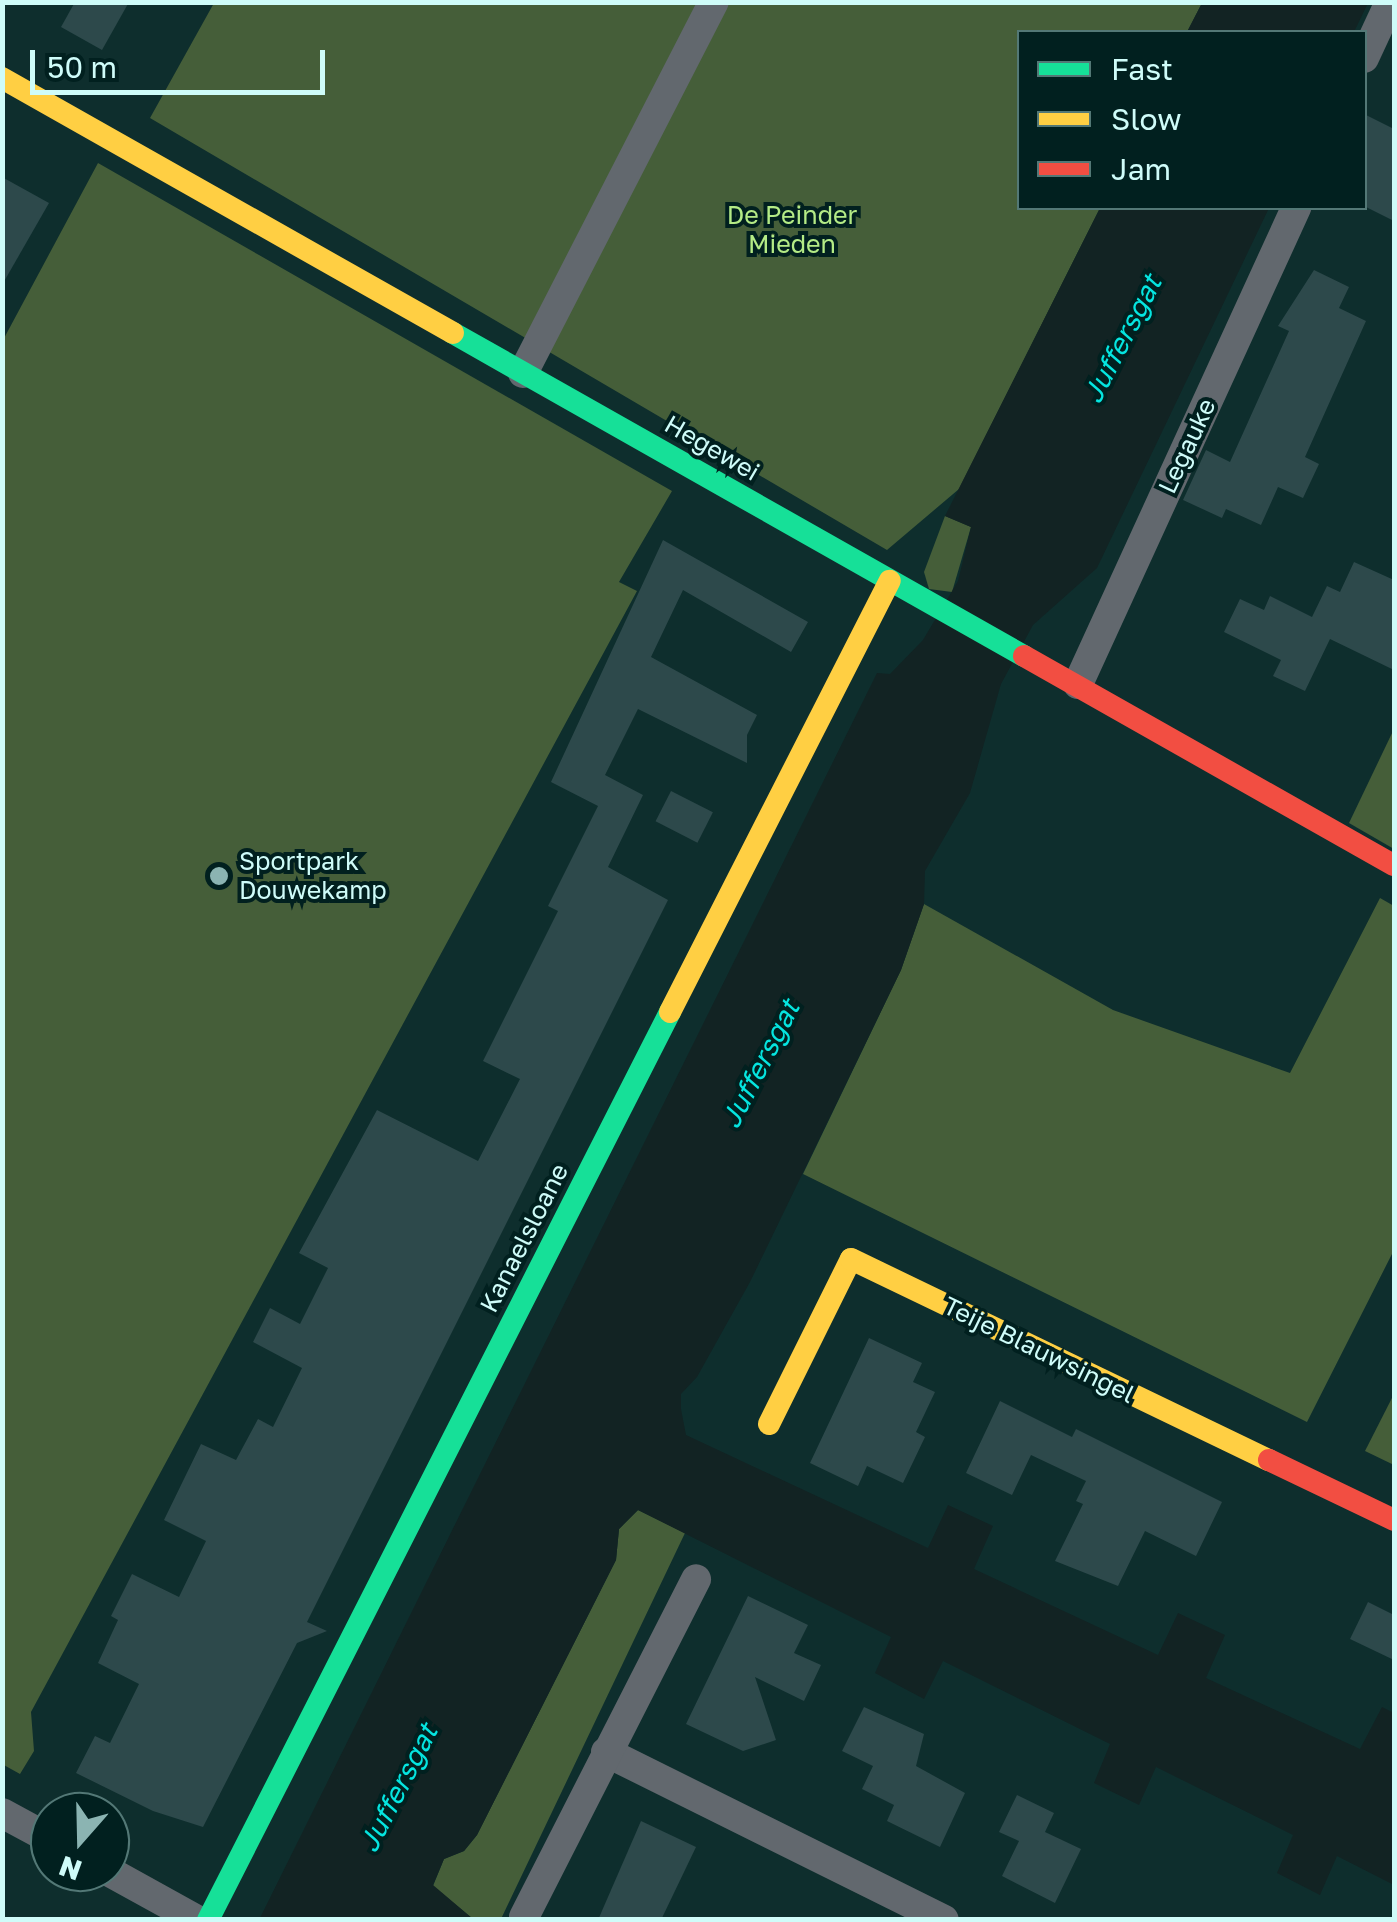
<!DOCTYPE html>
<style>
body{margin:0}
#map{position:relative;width:1397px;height:1922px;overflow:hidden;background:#0e2e2d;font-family:"Golos Text",sans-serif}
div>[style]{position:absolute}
.green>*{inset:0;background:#455e39}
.water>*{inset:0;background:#122323}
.building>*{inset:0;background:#2d494b;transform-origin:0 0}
.street>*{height:30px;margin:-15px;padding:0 15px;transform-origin:15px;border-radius:15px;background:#62686e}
.fast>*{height:22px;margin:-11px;padding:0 11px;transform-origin:11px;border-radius:11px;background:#16e098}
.slow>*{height:22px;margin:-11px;padding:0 11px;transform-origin:11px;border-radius:11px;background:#ffcf43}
.jam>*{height:22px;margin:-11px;padding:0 11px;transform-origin:11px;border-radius:11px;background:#f24e42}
.dots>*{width:28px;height:28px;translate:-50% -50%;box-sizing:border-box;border:5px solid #01201f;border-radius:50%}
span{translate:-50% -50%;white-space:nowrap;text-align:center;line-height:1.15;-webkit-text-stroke:8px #01201f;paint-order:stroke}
.park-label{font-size:25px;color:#b4eb86}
.street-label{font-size:25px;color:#cffcf9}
.poi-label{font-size:25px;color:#cffcf9}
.left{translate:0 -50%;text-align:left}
.water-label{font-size:28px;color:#05e5e0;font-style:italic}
.frame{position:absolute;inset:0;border:5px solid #cffcf9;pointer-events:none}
.legend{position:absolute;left:1017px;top:30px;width:350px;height:180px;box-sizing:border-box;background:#01201f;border:2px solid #537876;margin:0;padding:12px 18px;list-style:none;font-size:30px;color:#cffcf9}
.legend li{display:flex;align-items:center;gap:20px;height:50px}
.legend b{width:50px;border:2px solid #537876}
.north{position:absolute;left:30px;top:1792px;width:100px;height:100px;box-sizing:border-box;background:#01201f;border:2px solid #537876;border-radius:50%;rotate:200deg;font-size:28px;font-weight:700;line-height:40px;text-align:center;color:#cffcf9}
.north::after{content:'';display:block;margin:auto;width:35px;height:45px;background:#8bb4b2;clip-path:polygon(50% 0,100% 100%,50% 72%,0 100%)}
.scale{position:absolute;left:30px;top:50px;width:295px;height:45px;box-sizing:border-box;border:5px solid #cffcf9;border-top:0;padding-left:12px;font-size:30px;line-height:35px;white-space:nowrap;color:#cffcf9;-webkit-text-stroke:8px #01201f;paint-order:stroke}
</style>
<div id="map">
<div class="green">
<div style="clip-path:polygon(214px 3px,1202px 3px,1187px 32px,1019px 32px,1019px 208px,1100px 208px,959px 489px,887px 550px,150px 118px)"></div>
<div style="clip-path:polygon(98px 163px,672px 491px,619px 582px,637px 591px,31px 1712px,34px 1751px,20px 1774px,2px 1764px,2px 342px)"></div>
<div style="clip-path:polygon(945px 516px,971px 527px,952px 592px,929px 589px,924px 572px)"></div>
<div style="clip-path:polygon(1394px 729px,1394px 849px,1349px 823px)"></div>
<div style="clip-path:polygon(1380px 898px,1394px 906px,1394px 1250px,1307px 1422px,803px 1174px,901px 970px,924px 904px,1113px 1010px,1290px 1073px)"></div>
<div style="clip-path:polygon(1394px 1394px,1394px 1465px,1365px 1451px)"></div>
<div style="clip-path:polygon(638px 1510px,685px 1533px,501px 1919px,473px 1919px,433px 1886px,444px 1859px,464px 1851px,477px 1835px,616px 1560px,619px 1529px)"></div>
</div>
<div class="water">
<div style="clip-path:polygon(1202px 3px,1202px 2px,1368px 3px,1354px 32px,1187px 32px)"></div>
<div style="clip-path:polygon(1100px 208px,1269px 208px,1097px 568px,1033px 625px,1001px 684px,970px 793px,925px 871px,924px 904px,901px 970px,750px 1282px,697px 1377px,681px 1394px,681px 1409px,686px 1435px,928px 1548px,948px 1505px,993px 1526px,974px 1569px,1158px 1655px,1178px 1613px,1225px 1635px,1206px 1678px,1360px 1749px,1382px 1707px,1394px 1713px,1394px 1885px,1337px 1856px,1320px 1895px,1277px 1873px,1293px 1835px,1156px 1767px,1139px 1805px,1094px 1783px,1110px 1744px,943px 1661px,924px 1699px,875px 1673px,891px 1637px,638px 1510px,619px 1529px,616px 1560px,477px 1835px,464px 1851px,444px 1859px,433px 1885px,473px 1919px,259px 1920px,877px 673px,890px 674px,923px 640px,958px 581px,971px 527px,945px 516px)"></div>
</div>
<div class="building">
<div style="clip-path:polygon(75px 2px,129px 2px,102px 50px,61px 27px)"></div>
<div style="clip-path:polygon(1364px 114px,1394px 129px,1394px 221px,1364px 206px)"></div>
<div style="clip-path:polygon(2px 177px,49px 203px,2px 285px)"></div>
<div style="clip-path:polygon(1314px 270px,1349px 287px,1339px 308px,1366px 321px,1305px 457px,1319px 464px,1303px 498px,1278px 487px,1261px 525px,1226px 509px,1222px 518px,1183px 500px,1206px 450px,1230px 462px,1289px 331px,1278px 326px)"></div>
<div style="clip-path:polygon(663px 540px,808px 622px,791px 652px,683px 590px,651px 657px,757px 715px,747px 735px,747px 763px,638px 709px,605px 775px,643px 795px,608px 867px,668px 900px,307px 1622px,327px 1631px,297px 1643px,203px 1827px,153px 1811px,76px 1773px,95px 1736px,110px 1743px,139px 1684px,98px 1663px,118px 1620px,111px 1616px,132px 1574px,179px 1597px,206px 1541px,164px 1520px,201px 1444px,236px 1460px,258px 1419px,273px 1427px,302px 1368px,253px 1342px,270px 1308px,300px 1324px,328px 1268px,299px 1253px,377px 1110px,478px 1161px,520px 1079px,483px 1061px,558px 911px,548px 906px,598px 806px,551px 782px)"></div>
<div style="clip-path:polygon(1354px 562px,1394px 580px,1394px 670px,1330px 639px,1305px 691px,1273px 676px,1281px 660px,1224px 632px,1240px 599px,1264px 610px,1270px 596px,1312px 617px,1327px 586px,1340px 592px)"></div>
<div style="left:671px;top:791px;width:47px;height:34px;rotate:27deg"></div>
<div style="clip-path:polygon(869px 1338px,922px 1363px,913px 1382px,935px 1392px,916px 1432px,925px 1437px,903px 1483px,867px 1466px,858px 1486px,810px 1463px)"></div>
<div style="clip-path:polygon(1000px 1401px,1072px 1437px,1076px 1429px,1222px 1502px,1196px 1556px,1145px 1531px,1118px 1586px,1055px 1561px,1083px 1504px,1076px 1501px,1086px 1481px,1031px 1455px,1012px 1495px,966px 1473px)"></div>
<div style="clip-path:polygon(748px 1596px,808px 1625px,794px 1653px,821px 1665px,804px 1701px,755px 1677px,776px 1740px,743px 1751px,686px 1724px)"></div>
<div style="clip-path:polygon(1368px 1602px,1394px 1615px,1394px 1660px,1350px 1639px)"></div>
<div style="clip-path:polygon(864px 1707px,924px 1734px,916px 1766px,965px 1793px,940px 1847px,887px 1821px,894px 1805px,862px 1789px,873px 1766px,842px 1751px)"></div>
<div style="clip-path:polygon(1017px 1795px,1054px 1813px,1045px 1832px,1081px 1849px,1055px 1903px,1002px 1876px,1019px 1841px,999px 1832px)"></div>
<div style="clip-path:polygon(641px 1821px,696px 1847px,661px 1920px,598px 1920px)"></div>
</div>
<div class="street">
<div style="left:1364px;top:58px;width:62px;rotate:-65.1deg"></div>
<div style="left:523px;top:373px;width:417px;rotate:-62.8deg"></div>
<div style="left:1078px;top:684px;width:524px;rotate:-65.39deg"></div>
<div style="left:606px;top:1752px;width:377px;rotate:26.4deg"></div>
<div style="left:2px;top:1813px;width:55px;rotate:28.4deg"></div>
<div style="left:110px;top:1872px;width:99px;rotate:28.9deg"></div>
<div style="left:524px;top:1917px;width:379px;rotate:-63deg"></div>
</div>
<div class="fast">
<div style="left:453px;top:333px;width:656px;rotate:29.5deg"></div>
<div style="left:208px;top:1920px;width:1019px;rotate:-63.03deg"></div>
</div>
<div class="slow">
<div style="left:2px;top:78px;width:518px;rotate:29.48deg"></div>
<div style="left:670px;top:1012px;width:484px;rotate:-63deg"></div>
<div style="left:769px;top:1424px;width:184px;rotate:-63.6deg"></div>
<div style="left:851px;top:1259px;width:464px;rotate:25.7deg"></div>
</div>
<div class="jam">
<div style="left:1024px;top:656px;width:425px;rotate:29.5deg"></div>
<div style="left:1269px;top:1460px;width:139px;rotate:25.6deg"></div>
</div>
<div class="dots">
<div style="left:219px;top:876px;background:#8bb4b2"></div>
</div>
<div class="park-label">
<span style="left:792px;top:230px">De Peinder<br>Mieden</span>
</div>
<div class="street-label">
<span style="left:1187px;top:446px;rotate:-65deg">Legauke</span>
<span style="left:712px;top:448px;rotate:30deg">Hegewei</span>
<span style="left:524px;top:1238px;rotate:-63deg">Kanaelsloane</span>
<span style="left:1039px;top:1350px;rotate:26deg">Teije Blauwsingel</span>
</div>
<div class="poi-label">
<span class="left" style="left:239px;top:876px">Sportpark<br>Douwekamp</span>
</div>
<div class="water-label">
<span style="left:1122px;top:339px;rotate:-63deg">Juffersgat</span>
<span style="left:760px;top:1064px;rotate:-63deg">Juffersgat</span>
<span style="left:398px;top:1788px;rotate:-63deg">Juffersgat</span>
</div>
<div class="frame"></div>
<ul class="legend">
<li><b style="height:12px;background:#16e098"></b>Fast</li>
<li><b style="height:12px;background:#ffcf43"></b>Slow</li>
<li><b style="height:12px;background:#f24e42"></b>Jam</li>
</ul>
<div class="north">N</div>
<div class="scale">50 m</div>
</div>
